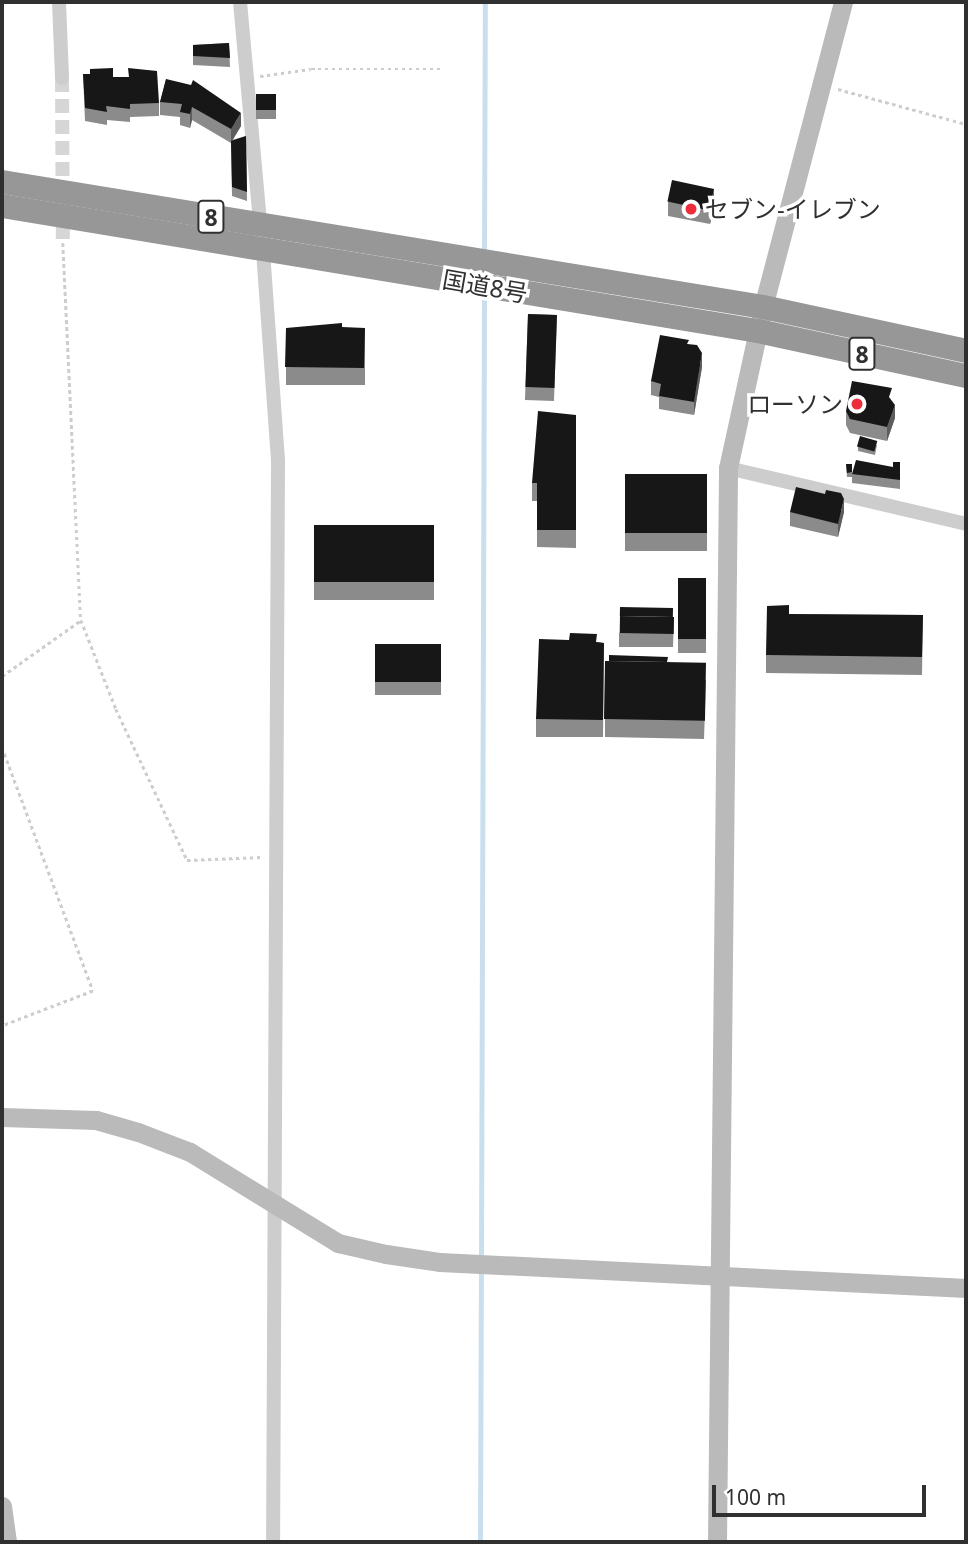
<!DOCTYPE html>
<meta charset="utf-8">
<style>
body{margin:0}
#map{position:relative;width:968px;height:1544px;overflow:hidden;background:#fff;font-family:"Noto Sans","Noto Sans JP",sans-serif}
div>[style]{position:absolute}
.stream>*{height:4.5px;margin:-2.25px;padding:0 2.25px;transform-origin:2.25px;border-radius:2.25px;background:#cadfee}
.street-tunnel>*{height:14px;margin-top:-7px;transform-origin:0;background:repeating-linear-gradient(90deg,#d6d6d6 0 14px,transparent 0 21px)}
.path>*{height:2.5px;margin-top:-1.25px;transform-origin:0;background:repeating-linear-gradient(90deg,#cdcdcd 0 3.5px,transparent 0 7px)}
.street>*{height:14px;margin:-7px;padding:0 7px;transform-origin:7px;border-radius:7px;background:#cdcdcd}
.secondary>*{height:19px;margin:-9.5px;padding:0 9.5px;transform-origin:9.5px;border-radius:9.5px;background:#bababa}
.highway>*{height:24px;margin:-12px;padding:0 12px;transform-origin:12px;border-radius:12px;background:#979797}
.wall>*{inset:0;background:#8b8b8b;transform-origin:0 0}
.shaded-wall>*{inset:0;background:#5d5d5d}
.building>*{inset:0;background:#171717;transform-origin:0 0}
.dots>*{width:19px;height:19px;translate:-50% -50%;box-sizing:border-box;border:4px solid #fff;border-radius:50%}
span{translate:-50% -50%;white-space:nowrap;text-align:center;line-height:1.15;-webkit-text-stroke:7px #fff;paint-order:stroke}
.shield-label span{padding:2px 5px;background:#fff;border:2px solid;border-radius:5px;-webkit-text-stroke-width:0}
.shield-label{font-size:23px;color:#303030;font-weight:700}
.poi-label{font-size:24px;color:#303030}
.left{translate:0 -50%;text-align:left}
.right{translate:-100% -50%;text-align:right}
.street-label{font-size:24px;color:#303030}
.frame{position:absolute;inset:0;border:4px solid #303030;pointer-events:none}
.scale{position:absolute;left:712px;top:1485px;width:214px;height:32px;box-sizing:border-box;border:4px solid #303030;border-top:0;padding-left:9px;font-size:21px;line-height:24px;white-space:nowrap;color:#303030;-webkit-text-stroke:5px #fff;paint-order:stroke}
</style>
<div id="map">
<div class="stream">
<div style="left:484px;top:253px;width:251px;rotate:-89.8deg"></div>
<div style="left:481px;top:1257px;width:964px;rotate:-89.82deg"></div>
<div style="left:480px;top:1542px;width:272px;rotate:-89.8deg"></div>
</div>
<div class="street-tunnel">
<div style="left:62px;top:78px;width:165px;rotate:89.7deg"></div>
</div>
<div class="path">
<div style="left:260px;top:76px;width:51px;rotate:-7.8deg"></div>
<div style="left:311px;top:69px;width:131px"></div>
<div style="left:838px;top:89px;width:133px;rotate:15.3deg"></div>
<div style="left:63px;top:243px;width:377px;rotate:87.3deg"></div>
<div style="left:81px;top:620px;width:96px;rotate:68.5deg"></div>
<div style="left:116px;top:709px;width:167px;rotate:64.8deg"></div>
<div style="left:187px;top:860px;width:74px;rotate:-2.3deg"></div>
<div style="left:2px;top:676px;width:97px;rotate:-35.3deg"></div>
<div style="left:2px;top:747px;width:260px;rotate:69.5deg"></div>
<div style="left:93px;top:991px;width:97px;rotate:159deg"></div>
</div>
<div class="street">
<div style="left:59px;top:2px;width:76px;rotate:87.7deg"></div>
<div style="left:240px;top:2px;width:222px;rotate:84.8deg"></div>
<div style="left:263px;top:251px;width:210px;rotate:85.9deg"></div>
<div style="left:278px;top:460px;width:1082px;rotate:90.26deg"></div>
<div style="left:728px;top:468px;width:244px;rotate:13.2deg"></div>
</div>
<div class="secondary">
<div style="left:2px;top:1117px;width:94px;rotate:1.8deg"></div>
<div style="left:96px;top:1120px;width:44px;rotate:15.9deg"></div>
<div style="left:138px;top:1132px;width:56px;rotate:21deg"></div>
<div style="left:190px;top:1152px;width:174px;rotate:31.6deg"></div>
<div style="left:338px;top:1243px;width:49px;rotate:12.9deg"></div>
<div style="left:386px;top:1254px;width:55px;rotate:8.4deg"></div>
<div style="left:440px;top:1262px;width:527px;rotate:2.83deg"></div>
<div style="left:2px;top:1506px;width:36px;rotate:82deg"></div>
<div style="left:717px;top:1542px;width:1074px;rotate:-89.41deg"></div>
<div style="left:728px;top:468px;width:165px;rotate:-77.7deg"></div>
<div style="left:763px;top:307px;width:315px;rotate:-75.3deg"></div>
</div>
<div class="highway">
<div style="left:2px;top:182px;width:771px;rotate:9.33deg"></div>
<div style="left:763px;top:307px;width:208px;rotate:12.2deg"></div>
<div style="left:2px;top:206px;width:766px;rotate:9.39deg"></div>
<div style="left:758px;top:331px;width:213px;rotate:12.2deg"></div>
</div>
<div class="wall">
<div style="clip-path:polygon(229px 43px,230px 67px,193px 65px,193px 45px)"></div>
<div style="clip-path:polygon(83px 74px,113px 77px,159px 103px,159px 116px,130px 117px,130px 122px,107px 120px,107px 125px,85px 121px)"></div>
<div style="clip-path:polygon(166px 79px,241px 126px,232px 140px,246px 136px,247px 201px,232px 196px,231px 143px,192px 120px,190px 128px,180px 125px,180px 117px,160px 115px,160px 102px)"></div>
<div style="left:276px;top:94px;width:25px;height:20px;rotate:90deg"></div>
<div style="clip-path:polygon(668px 202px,714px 202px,710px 224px,668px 216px)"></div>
<div style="left:528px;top:314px;width:29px;height:86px;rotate:2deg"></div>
<div style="left:286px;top:328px;width:79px;height:57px"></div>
<div style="clip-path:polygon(689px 344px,702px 367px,694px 415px,659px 409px,659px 397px,651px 395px,651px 381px)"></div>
<div style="clip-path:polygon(892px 401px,895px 418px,887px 441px,850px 433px,846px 425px,846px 411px)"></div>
<div style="clip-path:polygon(576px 415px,576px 548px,537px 547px,537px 501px,532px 501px,532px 483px)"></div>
<div style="clip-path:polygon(877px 445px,875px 455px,858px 451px,858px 447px)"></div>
<div style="clip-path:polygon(893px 462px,900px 462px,900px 489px,852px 483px,852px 474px,893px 467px)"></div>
<div style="clip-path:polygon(846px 464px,852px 464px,852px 477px,847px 477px)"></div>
<div style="left:707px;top:474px;width:77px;height:82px;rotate:90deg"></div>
<div style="clip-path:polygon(790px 512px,844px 512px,838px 537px,790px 526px)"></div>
<div style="left:314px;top:525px;width:120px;height:75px"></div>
<div style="left:678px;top:578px;width:28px;height:75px"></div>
<div style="clip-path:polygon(789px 614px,923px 615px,922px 675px,766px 673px,766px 655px)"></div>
<div style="clip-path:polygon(672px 617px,674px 617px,673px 647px,619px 647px,619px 633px)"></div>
<div style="clip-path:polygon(597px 642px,604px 643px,603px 737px,536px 737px,536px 719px)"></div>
<div style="left:375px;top:644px;width:66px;height:51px"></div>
<div style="clip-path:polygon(605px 661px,668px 662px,706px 680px,704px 739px,605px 737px)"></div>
</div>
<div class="shaded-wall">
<div style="clip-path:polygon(192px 107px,192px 120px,190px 128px,190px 114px)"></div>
<div style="clip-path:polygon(241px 113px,241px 126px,231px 143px,231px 129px)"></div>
<div style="clip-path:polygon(714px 189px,714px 202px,710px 224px,710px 211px)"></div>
<div style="clip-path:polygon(702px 353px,702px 367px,694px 415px,694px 402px)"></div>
<div style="clip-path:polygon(895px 405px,895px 418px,887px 441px,887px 427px)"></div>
<div style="clip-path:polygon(844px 499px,844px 512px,838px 537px,838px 524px)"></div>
</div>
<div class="building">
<div style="clip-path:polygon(229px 43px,230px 58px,193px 56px,193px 45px)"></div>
<div style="clip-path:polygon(113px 68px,113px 77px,129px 77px,128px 68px,157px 71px,159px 103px,130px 104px,130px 109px,106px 106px,107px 112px,85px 108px,83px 74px,90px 74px,90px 69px)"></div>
<div style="clip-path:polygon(166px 79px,191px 85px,193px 80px,241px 113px,231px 129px,192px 107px,190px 114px,180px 112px,182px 104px,160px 102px)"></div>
<div style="left:276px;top:94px;width:16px;height:20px;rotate:90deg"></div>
<div style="clip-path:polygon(246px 136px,247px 192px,232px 187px,231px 141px)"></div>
<div style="left:672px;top:180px;width:43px;height:22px;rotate:12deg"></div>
<div style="left:528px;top:314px;width:29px;height:73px;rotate:2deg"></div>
<div style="clip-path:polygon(342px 323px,342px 327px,365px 328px,364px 368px,285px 367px,286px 328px)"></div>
<div style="clip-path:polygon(660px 335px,689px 340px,687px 344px,697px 345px,702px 353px,694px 402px,659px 396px,661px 384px,651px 381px)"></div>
<div style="clip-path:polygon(852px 381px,892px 388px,889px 397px,895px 405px,887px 427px,850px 419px,846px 411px)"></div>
<div style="clip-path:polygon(538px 411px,576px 415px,576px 530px,537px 530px,537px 483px,532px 483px)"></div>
<div style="left:860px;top:436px;width:18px;height:11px;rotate:16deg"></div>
<div style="clip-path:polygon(856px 460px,893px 467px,893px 462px,900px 462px,900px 480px,852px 474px)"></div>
<div style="clip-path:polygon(846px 464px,852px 464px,852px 472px,847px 473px)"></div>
<div style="left:707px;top:474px;width:59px;height:82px;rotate:90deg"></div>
<div style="clip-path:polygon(796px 487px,825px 494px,826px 490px,841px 493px,844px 499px,838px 524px,790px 512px)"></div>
<div style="left:314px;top:525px;width:120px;height:57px"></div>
<div style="left:678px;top:578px;width:28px;height:61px"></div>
<div style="clip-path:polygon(789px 605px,789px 614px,923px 615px,922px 657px,766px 655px,767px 606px)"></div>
<div style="left:620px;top:607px;width:53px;height:9px;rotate:1deg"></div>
<div style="left:620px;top:616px;width:54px;height:17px;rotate:1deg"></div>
<div style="clip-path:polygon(570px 633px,597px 634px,596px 642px,604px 643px,603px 720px,536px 719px,539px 639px,569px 640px)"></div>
<div style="left:375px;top:644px;width:66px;height:38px"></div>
<div style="clip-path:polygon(609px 655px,668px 657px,667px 662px,609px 661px)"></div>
<div style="left:605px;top:661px;width:101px;height:58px;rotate:1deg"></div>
</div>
<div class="dots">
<div style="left:691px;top:209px;background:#eb2e39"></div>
<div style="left:857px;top:404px;background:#eb2e39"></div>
</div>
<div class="shield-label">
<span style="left:211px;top:217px">8</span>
<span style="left:862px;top:354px">8</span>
</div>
<div class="poi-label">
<span class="left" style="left:705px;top:209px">セブン-イレブン</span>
<span class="right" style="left:843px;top:404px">ローソン</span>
</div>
<div class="street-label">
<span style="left:485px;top:286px;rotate:10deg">国道8号</span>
</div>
<div class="frame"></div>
<div class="scale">100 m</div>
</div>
